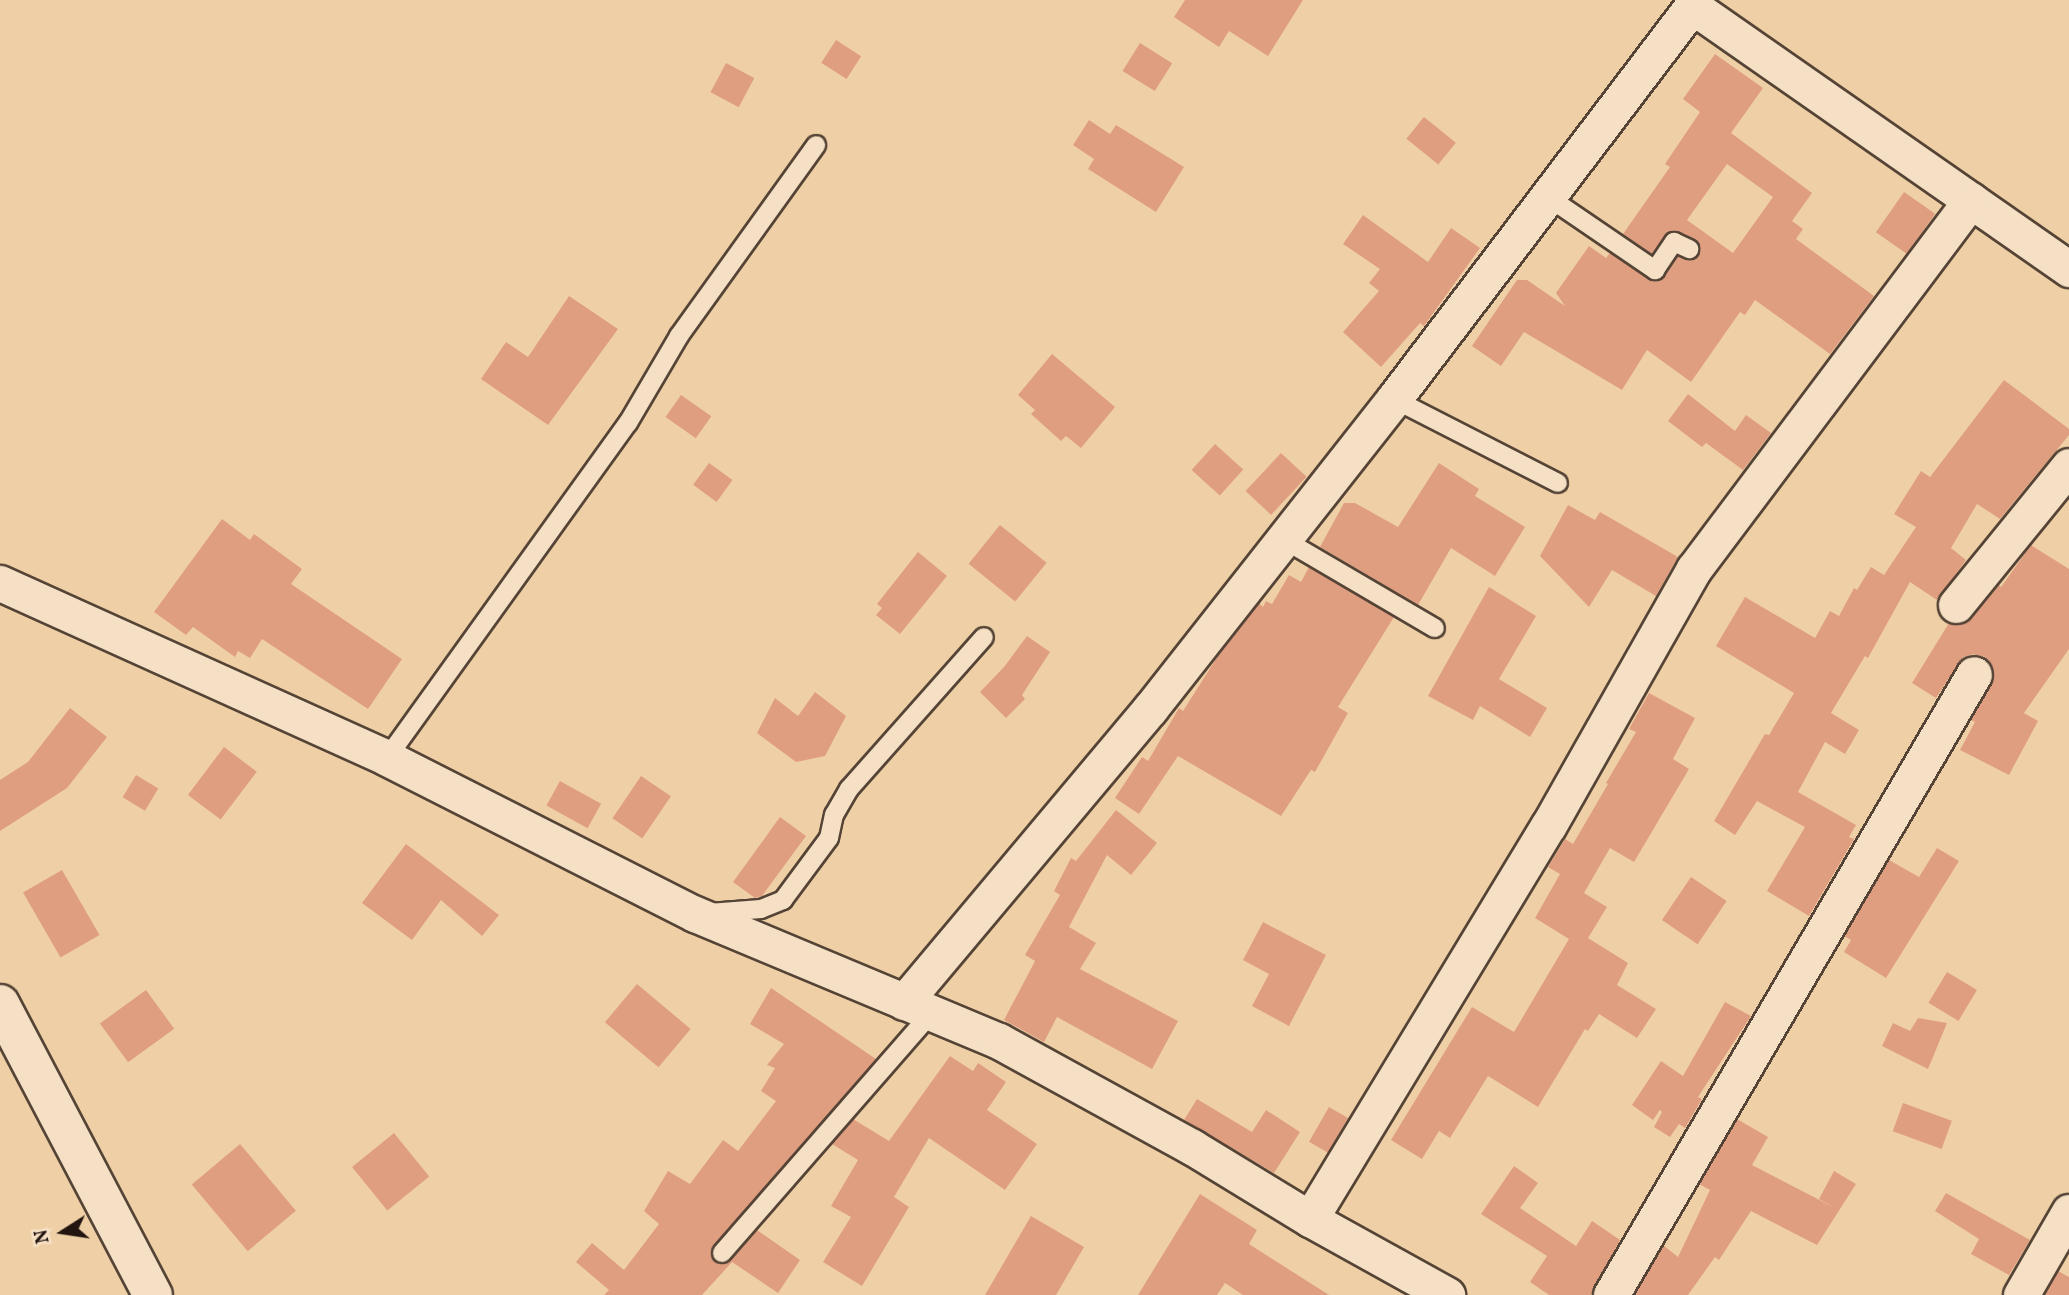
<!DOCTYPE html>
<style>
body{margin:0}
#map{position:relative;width:2069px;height:1295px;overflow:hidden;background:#efd0a6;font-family:Vollkorn,serif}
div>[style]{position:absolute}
.building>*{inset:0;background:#e09e80;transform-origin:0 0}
.roads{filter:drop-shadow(2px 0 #554436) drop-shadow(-2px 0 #554436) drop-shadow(0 2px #554436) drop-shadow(0 -2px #554436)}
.service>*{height:18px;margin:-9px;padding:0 9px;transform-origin:9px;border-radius:9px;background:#f5e0c5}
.minor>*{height:35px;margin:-17.5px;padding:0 17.5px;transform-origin:17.5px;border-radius:17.5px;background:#f5e0c5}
.tertiary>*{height:38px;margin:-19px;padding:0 19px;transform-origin:19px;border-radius:19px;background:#f5e0c5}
span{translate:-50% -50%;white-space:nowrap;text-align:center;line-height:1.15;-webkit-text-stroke:6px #f5e0c5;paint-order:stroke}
.north{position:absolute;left:28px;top:1197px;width:70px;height:70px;-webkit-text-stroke:5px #f5e0c5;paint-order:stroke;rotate:258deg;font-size:19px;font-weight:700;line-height:28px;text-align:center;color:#221510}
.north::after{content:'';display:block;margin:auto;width:24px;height:32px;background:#221510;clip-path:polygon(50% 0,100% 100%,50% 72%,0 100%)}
</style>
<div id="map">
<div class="building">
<div style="clip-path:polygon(1185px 0,1303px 0,1268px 56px,1229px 31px,1219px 47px,1174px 17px)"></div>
<div style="left:836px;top:40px;width:30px;height:27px;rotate:33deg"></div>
<div style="left:1140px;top:43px;width:38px;height:33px;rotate:32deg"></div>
<div style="clip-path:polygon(evenodd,1715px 54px,1763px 88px,1731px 133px,1812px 193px,1792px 221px,1803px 229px,1796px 239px,1874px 296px,1830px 354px,1755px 300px,1745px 315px,1740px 312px,1691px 382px,1647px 350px,1622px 390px,1524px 332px,1501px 366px,1472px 346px,1517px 280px,1527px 280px,1565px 306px,1556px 293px,1589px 246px,1606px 258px,1610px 253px,1655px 281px,1664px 277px,1678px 256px,1691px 260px,1699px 254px,1698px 242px,1678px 232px,1668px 232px,1652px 254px,1623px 234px,1670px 167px,1665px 164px,1700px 112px,1683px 99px,1715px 54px,1727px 164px,1773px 197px,1733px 253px,1687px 220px,1727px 164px)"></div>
<div style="left:726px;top:63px;width:32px;height:33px;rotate:28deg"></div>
<div style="left:1424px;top:117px;width:41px;height:28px;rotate:39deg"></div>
<div style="clip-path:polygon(1089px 120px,1110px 134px,1116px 125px,1184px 167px,1156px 212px,1088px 169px,1094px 159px,1073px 145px)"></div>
<div style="left:1904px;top:192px;width:38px;height:49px;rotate:35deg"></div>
<div style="clip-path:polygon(1363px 215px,1428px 262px,1451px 228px,1480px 248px,1424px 326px,1420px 323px,1381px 367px,1343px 332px,1379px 291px,1369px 283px,1380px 269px,1343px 244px)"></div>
<div style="clip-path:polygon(569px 296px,618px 329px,548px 425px,481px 379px,506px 342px,528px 357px)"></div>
<div style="clip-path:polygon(1052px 354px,1115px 407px,1081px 448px,1066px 436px,1061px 441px,1031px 414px,1035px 410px,1018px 395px)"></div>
<div style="clip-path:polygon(2004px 380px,2069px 429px,2069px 435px,2000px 519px,1977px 504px,1951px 548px,1966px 560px,1937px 600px,1910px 582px,1868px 658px,1865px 656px,1831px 713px,1859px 730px,1845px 754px,1825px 742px,1798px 792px,1856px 825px,1849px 837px,1854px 839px,1809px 916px,1767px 891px,1805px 827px,1757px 801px,1735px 835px,1714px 821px,1765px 734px,1769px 735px,1794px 693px,1716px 646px,1745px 597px,1815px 638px,1830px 611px,1839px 616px,1854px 588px,1857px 590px,1871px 567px,1884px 575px,1916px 527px,1894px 514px,1921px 471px,1930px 477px)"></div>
<div style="clip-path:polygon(1688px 394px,1735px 431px,1746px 415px,1771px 433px,1743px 470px,1706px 443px,1702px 447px,1668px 421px)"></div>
<div style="left:681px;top:395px;width:37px;height:27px;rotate:35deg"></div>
<div style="left:1215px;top:444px;width:38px;height:35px;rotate:42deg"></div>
<div style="left:1281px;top:453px;width:35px;height:52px;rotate:43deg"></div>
<div style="left:709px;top:463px;width:29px;height:27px;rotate:36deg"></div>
<div style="clip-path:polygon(1439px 463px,1479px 489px,1475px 496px,1525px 527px,1495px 576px,1451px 548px,1418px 605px,1320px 547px,1344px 503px,1355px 503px,1398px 527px)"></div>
<div style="clip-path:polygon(1568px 505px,1595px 520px,1600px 512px,1678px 557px,1656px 596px,1612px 570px,1589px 607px,1540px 556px)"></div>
<div style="clip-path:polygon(222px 519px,250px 540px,254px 534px,302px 569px,291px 584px,402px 659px,368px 709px,262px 639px,250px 658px,238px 651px,235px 657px,193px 627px,186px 635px,154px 612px)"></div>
<div style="left:1000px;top:525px;width:60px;height:50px;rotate:39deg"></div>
<div style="clip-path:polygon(2031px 545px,2069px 569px,2069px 649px,2024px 713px,2038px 721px,2009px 775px,1960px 750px,1975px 722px,1971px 720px,1994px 675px,1992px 665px,1985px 657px,1973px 654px,1963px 657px,1936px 698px,1912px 683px,1949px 623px,1963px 624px,1972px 618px,1999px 585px,2001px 587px)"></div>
<div style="clip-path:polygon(918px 552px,947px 576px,900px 634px,876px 615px,882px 608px,877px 604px)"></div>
<div style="clip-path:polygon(1309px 567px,1394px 617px,1338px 707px,1348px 713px,1315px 772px,1311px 770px,1281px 816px,1178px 756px,1139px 814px,1115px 798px,1142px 757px,1148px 761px,1179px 708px,1183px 711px,1216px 659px,1259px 603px,1263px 607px,1266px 601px,1272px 604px,1289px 575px,1301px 582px)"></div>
<div style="clip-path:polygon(1489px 587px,1536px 616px,1499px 679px,1547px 708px,1530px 737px,1480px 706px,1473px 720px,1428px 696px)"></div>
<div style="clip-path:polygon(1027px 636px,1050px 652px,1022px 695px,1025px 699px,1006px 718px,980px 692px,1004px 667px)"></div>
<div style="clip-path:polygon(815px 692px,846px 716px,825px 756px,796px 762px,757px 733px,775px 698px,798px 716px)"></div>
<div style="clip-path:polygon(1649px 693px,1695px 718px,1673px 759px,1689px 769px,1634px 862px,1610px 848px,1584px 893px,1607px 907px,1588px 938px,1628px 963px,1617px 985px,1656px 1009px,1637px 1038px,1599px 1014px,1588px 1031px,1585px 1029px,1538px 1107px,1488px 1076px,1450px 1138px,1439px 1131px,1422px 1159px,1391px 1140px,1472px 1007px,1514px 1032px,1569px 939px,1535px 918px,1560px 874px,1548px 867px,1565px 839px,1573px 844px,1608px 784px,1606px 783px,1636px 732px,1629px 729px)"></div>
<div style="clip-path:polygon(70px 708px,107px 737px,67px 788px,0 831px,0 780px,28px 762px)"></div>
<div style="left:224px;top:747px;width:41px;height:60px;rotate:37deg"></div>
<div style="left:136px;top:775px;width:26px;height:26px;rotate:31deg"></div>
<div style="left:641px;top:776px;width:36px;height:51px;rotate:34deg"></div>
<div style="left:560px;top:781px;width:47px;height:28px;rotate:29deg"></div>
<div style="clip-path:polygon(1116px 810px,1157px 843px,1131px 875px,1107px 855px,1069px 927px,1096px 943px,1080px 969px,1178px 1021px,1152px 1069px,1057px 1017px,1044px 1042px,1004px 1020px,1035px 961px,1025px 955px,1060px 895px,1054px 891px,1071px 858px,1076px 861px)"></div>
<div style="clip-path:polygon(780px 817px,806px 836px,762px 896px,755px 898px,733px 882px)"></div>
<div style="clip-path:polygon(406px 844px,499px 915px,482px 936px,441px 900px,412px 940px,362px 903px)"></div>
<div style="clip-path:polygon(1937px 848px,1959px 861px,1886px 978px,1844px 952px,1851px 940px,1844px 936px,1889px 860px,1919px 877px)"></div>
<div style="left:62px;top:870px;width:75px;height:45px;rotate:60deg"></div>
<div style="left:1691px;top:877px;width:43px;height:52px;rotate:34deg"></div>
<div style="clip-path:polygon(1263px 922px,1326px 955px,1289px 1026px,1252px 1006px,1269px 974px,1243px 960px)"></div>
<div style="left:1947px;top:972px;width:35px;height:36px;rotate:31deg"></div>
<div style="left:637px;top:984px;width:70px;height:50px;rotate:40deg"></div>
<div style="clip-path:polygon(771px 988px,876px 1059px,711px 1251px,715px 1262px,726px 1263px,757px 1230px,800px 1260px,778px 1293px,732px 1262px,702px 1295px,604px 1295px,609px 1290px,576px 1262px,592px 1243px,624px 1270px,659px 1224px,644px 1211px,668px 1171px,690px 1184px,723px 1140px,738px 1151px,776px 1101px,761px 1091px,775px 1068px,767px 1065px,784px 1044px,750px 1024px)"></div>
<div style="left:146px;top:990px;width:48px;height:57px;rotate:54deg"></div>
<div style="clip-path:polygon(1725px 1002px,1751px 1016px,1698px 1097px,1702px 1099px,1685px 1128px,1679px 1124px,1670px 1137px,1654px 1127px,1662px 1112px,1660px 1110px,1653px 1120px,1632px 1105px,1661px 1061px,1683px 1076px)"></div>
<div style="clip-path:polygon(1918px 1018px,1947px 1023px,1928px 1069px,1882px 1046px,1893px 1023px,1910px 1031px)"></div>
<div style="clip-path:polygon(950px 1056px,973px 1071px,978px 1063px,1006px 1082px,987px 1110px,1037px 1144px,1005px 1190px,929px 1138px,894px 1197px,909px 1207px,862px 1286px,823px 1262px,851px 1217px,831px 1206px,858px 1160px,832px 1144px,853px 1119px,889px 1141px)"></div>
<div style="clip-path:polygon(1197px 1099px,1252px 1132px,1266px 1110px,1300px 1132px,1274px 1173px,1184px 1120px)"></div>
<div style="left:1903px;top:1103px;width:52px;height:30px;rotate:20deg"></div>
<div style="left:1329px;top:1107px;width:22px;height:40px;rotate:30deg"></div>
<div style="clip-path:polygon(1737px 1119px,1768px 1137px,1752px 1165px,1835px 1208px,1819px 1199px,1834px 1171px,1856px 1184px,1817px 1245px,1751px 1211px,1719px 1260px,1715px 1257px,1688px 1295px,1634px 1295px,1663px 1245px,1678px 1257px,1710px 1190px,1699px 1184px)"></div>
<div style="left:394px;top:1133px;width:56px;height:54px;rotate:51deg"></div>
<div style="left:240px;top:1144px;width:87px;height:63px;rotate:50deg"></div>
<div style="clip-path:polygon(1514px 1166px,1538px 1183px,1520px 1208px,1576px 1246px,1592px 1221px,1620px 1240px,1591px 1295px,1549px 1295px,1530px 1282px,1547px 1256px,1481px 1214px)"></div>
<div style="clip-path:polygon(1946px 1193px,2030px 1240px,2009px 1275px,1971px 1254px,1979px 1239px,1935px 1211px)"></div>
<div style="clip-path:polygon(1200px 1194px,1257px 1230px,1249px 1244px,1329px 1295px,1243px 1295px,1225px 1283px,1217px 1295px,1138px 1295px)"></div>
<div style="clip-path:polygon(1031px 1216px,1084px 1247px,1056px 1295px,985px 1295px)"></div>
<div style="clip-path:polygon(2058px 1271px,2069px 1277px,2069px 1295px,2045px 1295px)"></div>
</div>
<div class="roads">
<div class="service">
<div style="left:1548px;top:197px;width:130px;rotate:34.3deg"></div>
<div style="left:1655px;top:270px;width:34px;rotate:-56deg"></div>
<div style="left:1674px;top:242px;width:17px;rotate:25deg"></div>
<div style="left:1394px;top:399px;width:184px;rotate:27.1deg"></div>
<div style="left:1283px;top:539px;width:176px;rotate:30.4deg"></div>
<div style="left:387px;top:758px;width:413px;rotate:-54.3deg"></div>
<div style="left:628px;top:423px;width:101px;rotate:-59.6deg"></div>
<div style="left:679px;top:336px;width:235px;rotate:-54.3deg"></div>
<div style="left:709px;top:913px;width:52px;rotate:-4.4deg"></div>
<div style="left:761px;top:909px;width:24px;rotate:-22deg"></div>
<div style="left:783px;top:900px;width:77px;rotate:-53.4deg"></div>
<div style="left:829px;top:838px;width:24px;rotate:-78deg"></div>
<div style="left:834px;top:815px;width:30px;rotate:-60deg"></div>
<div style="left:849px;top:789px;width:203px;rotate:-48.4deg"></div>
<div style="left:722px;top:1253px;width:318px;rotate:-48.9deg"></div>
</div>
<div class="minor">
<div style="left:0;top:583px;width:425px;rotate:24.3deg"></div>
<div style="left:387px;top:758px;width:345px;rotate:26.9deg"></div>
<div style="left:695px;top:914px;width:329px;rotate:22.7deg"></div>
<div style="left:999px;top:1041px;width:220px;rotate:28.8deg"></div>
<div style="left:1192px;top:1147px;width:138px;rotate:31.4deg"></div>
<div style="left:1310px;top:1219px;width:157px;rotate:29deg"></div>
<div style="left:1956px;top:605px;width:179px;rotate:-50.9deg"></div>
<div style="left:904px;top:1002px;width:383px;rotate:-50deg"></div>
<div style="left:1150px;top:709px;width:395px;rotate:-51.8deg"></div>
<div style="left:1394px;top:399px;width:493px;rotate:-52.8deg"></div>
<div style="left:1692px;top:6px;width:460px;rotate:34.9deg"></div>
<div style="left:1310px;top:1219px;width:461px;rotate:-58.8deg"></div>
<div style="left:1549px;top:825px;width:294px;rotate:-60.5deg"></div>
<div style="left:1694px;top:569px;width:461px;rotate:-53.1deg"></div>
<div style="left:1611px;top:1295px;width:719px;rotate:-59.69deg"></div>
<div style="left:2021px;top:1295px;width:96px;rotate:-60deg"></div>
</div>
<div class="tertiary">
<div style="left:0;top:1004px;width:329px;rotate:62.3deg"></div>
</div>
</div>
<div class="north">N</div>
</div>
